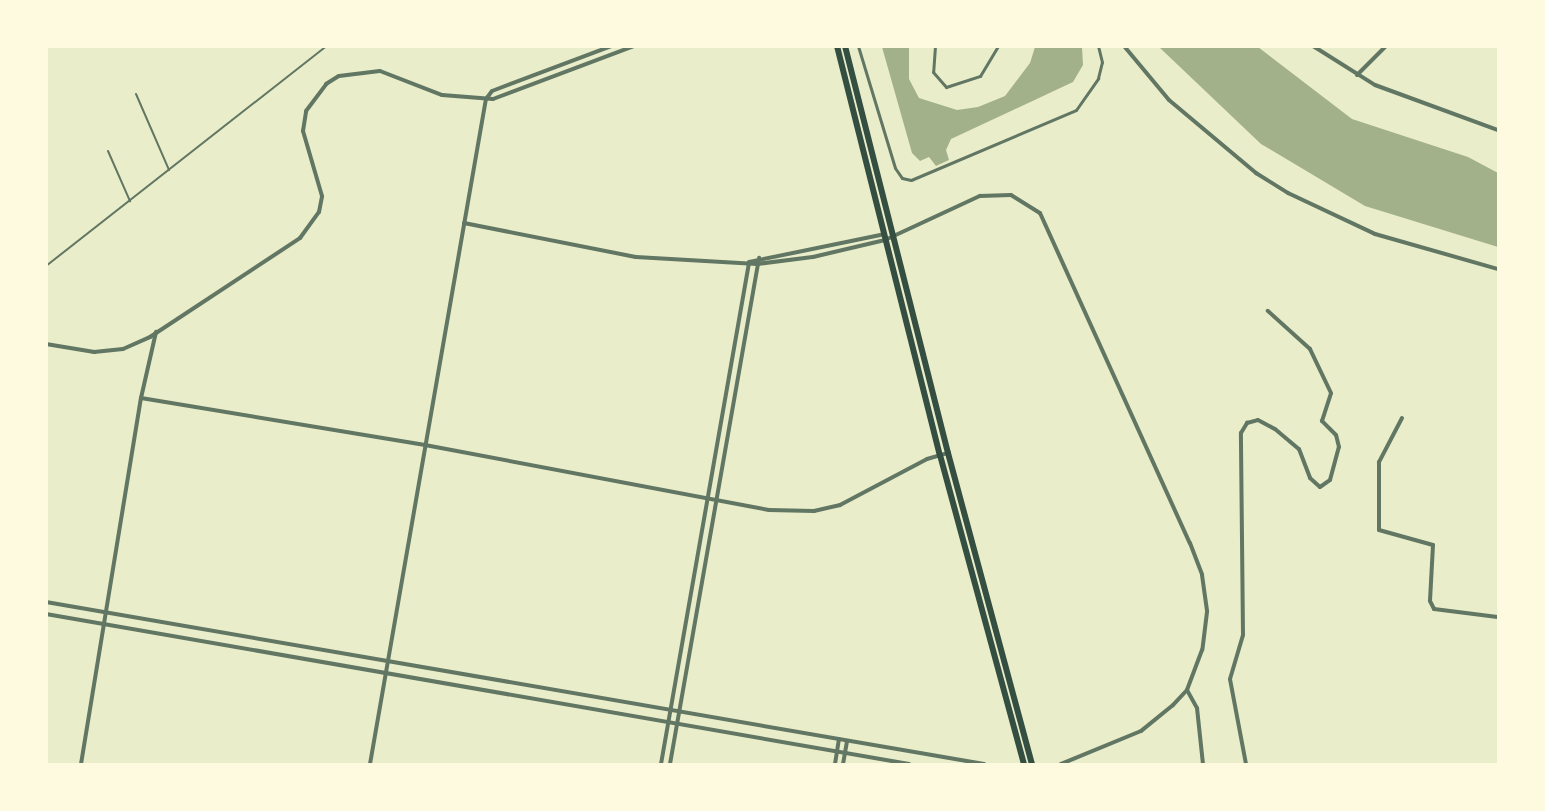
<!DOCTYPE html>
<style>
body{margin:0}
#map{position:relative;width:1545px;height:811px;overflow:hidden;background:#e9edc9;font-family:"DejaVu Sans",sans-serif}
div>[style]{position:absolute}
.water>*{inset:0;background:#a3b18a}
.service>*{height:2px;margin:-1px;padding:0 1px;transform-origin:1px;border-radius:1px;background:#617663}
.pedestrian>*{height:3px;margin:-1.5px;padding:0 1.5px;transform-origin:1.5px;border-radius:1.5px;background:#617663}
.minor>*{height:4px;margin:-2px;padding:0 2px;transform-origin:2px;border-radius:2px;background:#617663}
.secondary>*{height:6px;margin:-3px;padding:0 3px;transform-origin:3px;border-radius:3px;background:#344e41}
span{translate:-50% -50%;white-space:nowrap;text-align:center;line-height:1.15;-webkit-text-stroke:5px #fefae0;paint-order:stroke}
.frame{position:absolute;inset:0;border:48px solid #fefae0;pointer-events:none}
</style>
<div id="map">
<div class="water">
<div style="clip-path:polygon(882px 47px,909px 47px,909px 79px,919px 98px,957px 110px,978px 107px,1005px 96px,1030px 63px,1035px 47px,1082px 47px,1083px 65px,1073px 82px,951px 139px,946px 150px,949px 160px,936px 166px,929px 157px,920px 161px,912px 153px)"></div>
<div style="clip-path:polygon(1159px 47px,1258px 47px,1352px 119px,1468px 157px,1498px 173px,1498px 247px,1365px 206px,1261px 144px)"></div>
</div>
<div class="service">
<div style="left:136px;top:94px;width:83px;rotate:66.5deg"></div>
<div style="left:108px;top:151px;width:55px;rotate:66.3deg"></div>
<div style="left:46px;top:266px;width:357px;rotate:-38.1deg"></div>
</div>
<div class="pedestrian">
<div style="left:858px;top:46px;width:127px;rotate:73.1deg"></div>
<div style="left:895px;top:168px;width:12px;rotate:55deg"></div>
<div style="left:902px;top:178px;width:9px;rotate:13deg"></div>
<div style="left:911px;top:180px;width:179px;rotate:-23deg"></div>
<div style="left:1076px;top:110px;width:39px;rotate:-55deg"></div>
<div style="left:1098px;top:78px;width:16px;rotate:-76deg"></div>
<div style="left:1102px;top:62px;width:16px;rotate:-104deg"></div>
<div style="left:935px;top:46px;width:26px;rotate:94deg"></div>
<div style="left:933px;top:72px;width:20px;rotate:49deg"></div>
<div style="left:946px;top:87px;width:36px;rotate:-18deg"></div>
<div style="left:980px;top:76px;width:35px;rotate:-59deg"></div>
</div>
<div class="minor">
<div style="left:1124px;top:46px;width:70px;rotate:50.2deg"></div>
<div style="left:1169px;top:100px;width:114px;rotate:40deg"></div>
<div style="left:1256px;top:173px;width:38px;rotate:32deg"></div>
<div style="left:1288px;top:193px;width:96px;rotate:25.2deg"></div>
<div style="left:1375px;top:234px;width:128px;rotate:15.9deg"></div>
<div style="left:1313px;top:46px;width:73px;rotate:32.2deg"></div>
<div style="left:1375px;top:85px;width:131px;rotate:20.1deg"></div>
<div style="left:1357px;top:75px;width:41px;rotate:-45deg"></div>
<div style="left:464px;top:223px;width:175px;rotate:11.2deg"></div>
<div style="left:636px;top:257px;width:121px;rotate:3.3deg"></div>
<div style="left:757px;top:264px;width:56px;rotate:-7.1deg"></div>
<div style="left:813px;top:257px;width:74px;rotate:-13.3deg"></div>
<div style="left:885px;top:240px;width:105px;rotate:-24.9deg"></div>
<div style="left:980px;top:196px;width:31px;rotate:-2deg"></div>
<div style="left:1011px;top:195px;width:34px;rotate:32deg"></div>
<div style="left:1040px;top:213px;width:362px;rotate:65.6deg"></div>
<div style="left:1190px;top:543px;width:34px;rotate:69deg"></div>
<div style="left:1202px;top:575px;width:37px;rotate:82deg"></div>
<div style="left:1207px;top:612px;width:38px;rotate:97deg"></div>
<div style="left:1202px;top:650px;width:43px;rotate:110.6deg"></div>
<div style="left:1187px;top:690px;width:21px;rotate:133deg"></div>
<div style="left:1173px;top:705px;width:41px;rotate:140.9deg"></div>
<div style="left:1141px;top:731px;width:87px;rotate:157.6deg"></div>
<div style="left:749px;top:262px;width:139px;rotate:-11.6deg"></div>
<div style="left:46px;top:344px;width:49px;rotate:9.5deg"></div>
<div style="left:94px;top:352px;width:29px;rotate:-6deg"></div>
<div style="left:123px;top:349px;width:30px;rotate:-24deg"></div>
<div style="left:150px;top:337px;width:180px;rotate:-33.4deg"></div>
<div style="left:300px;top:238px;width:32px;rotate:-54deg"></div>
<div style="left:319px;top:212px;width:16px;rotate:-79deg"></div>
<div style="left:322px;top:196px;width:68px;rotate:-106.3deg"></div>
<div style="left:303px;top:131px;width:20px;rotate:-81deg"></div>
<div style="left:306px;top:111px;width:34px;rotate:-53deg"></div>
<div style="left:326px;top:84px;width:15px;rotate:-32deg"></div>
<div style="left:339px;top:76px;width:41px;rotate:-7deg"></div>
<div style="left:380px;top:71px;width:66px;rotate:21.2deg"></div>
<div style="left:442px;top:95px;width:51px;rotate:4.5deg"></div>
<div style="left:493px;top:99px;width:151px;rotate:-20.6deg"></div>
<div style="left:141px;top:398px;width:288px;rotate:9.4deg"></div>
<div style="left:425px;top:445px;width:350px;rotate:10.7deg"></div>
<div style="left:769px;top:510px;width:45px;rotate:1.3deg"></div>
<div style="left:814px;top:511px;width:27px;rotate:-13deg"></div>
<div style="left:840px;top:505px;width:98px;rotate:-27.9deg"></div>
<div style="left:927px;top:459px;width:22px;rotate:-16deg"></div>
<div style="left:1402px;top:418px;width:50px;rotate:117.6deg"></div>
<div style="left:1379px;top:462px;width:68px;rotate:90deg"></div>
<div style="left:1379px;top:530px;width:56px;rotate:15.5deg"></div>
<div style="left:1433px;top:545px;width:56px;rotate:93.1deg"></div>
<div style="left:1430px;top:601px;width:9px;rotate:63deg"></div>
<div style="left:1434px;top:609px;width:64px;rotate:7.1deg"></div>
<div style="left:46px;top:602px;width:952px;rotate:9.8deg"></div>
<div style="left:46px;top:614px;width:876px;rotate:9.86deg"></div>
<div style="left:1187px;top:690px;width:21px;rotate:61deg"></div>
<div style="left:1197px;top:708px;width:56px;rotate:83.9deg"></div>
<div style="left:81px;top:764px;width:371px;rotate:-80.7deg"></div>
<div style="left:141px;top:398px;width:68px;rotate:-77.2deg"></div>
<div style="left:370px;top:764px;width:675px;rotate:-80.11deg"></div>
<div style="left:486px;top:99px;width:10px;rotate:-53deg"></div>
<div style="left:492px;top:91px;width:128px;rotate:-20.6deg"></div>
<div style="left:661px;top:764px;width:509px;rotate:-80.04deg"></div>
<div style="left:670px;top:764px;width:514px;rotate:-80.02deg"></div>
<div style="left:835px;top:764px;width:25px;rotate:-81deg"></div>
<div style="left:843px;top:764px;width:23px;rotate:-80deg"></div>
<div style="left:1246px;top:764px;width:86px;rotate:-100.7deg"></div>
<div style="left:1230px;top:679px;width:46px;rotate:-73.5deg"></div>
<div style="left:1243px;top:635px;width:202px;rotate:-90.6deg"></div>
<div style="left:1241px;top:433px;width:12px;rotate:-59deg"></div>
<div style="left:1247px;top:423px;width:11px;rotate:-15deg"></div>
<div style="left:1258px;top:420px;width:19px;rotate:28deg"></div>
<div style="left:1275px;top:429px;width:31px;rotate:40deg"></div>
<div style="left:1299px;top:449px;width:31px;rotate:69deg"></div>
<div style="left:1310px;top:478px;width:13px;rotate:42deg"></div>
<div style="left:1320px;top:487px;width:12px;rotate:-35deg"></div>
<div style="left:1330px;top:480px;width:34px;rotate:-75deg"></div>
<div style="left:1339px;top:447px;width:12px;rotate:-104deg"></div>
<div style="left:1336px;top:435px;width:20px;rotate:-135deg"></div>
<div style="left:1322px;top:421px;width:29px;rotate:-72deg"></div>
<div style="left:1331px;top:393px;width:49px;rotate:-115.5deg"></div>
<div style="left:1310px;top:349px;width:57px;rotate:-137.9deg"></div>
</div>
<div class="secondary">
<div style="left:837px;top:46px;width:422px;rotate:75.9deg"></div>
<div style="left:940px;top:455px;width:320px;rotate:74.8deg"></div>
<div style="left:845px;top:46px;width:420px;rotate:75.8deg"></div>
<div style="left:948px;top:453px;width:322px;rotate:74.9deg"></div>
</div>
<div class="frame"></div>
</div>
